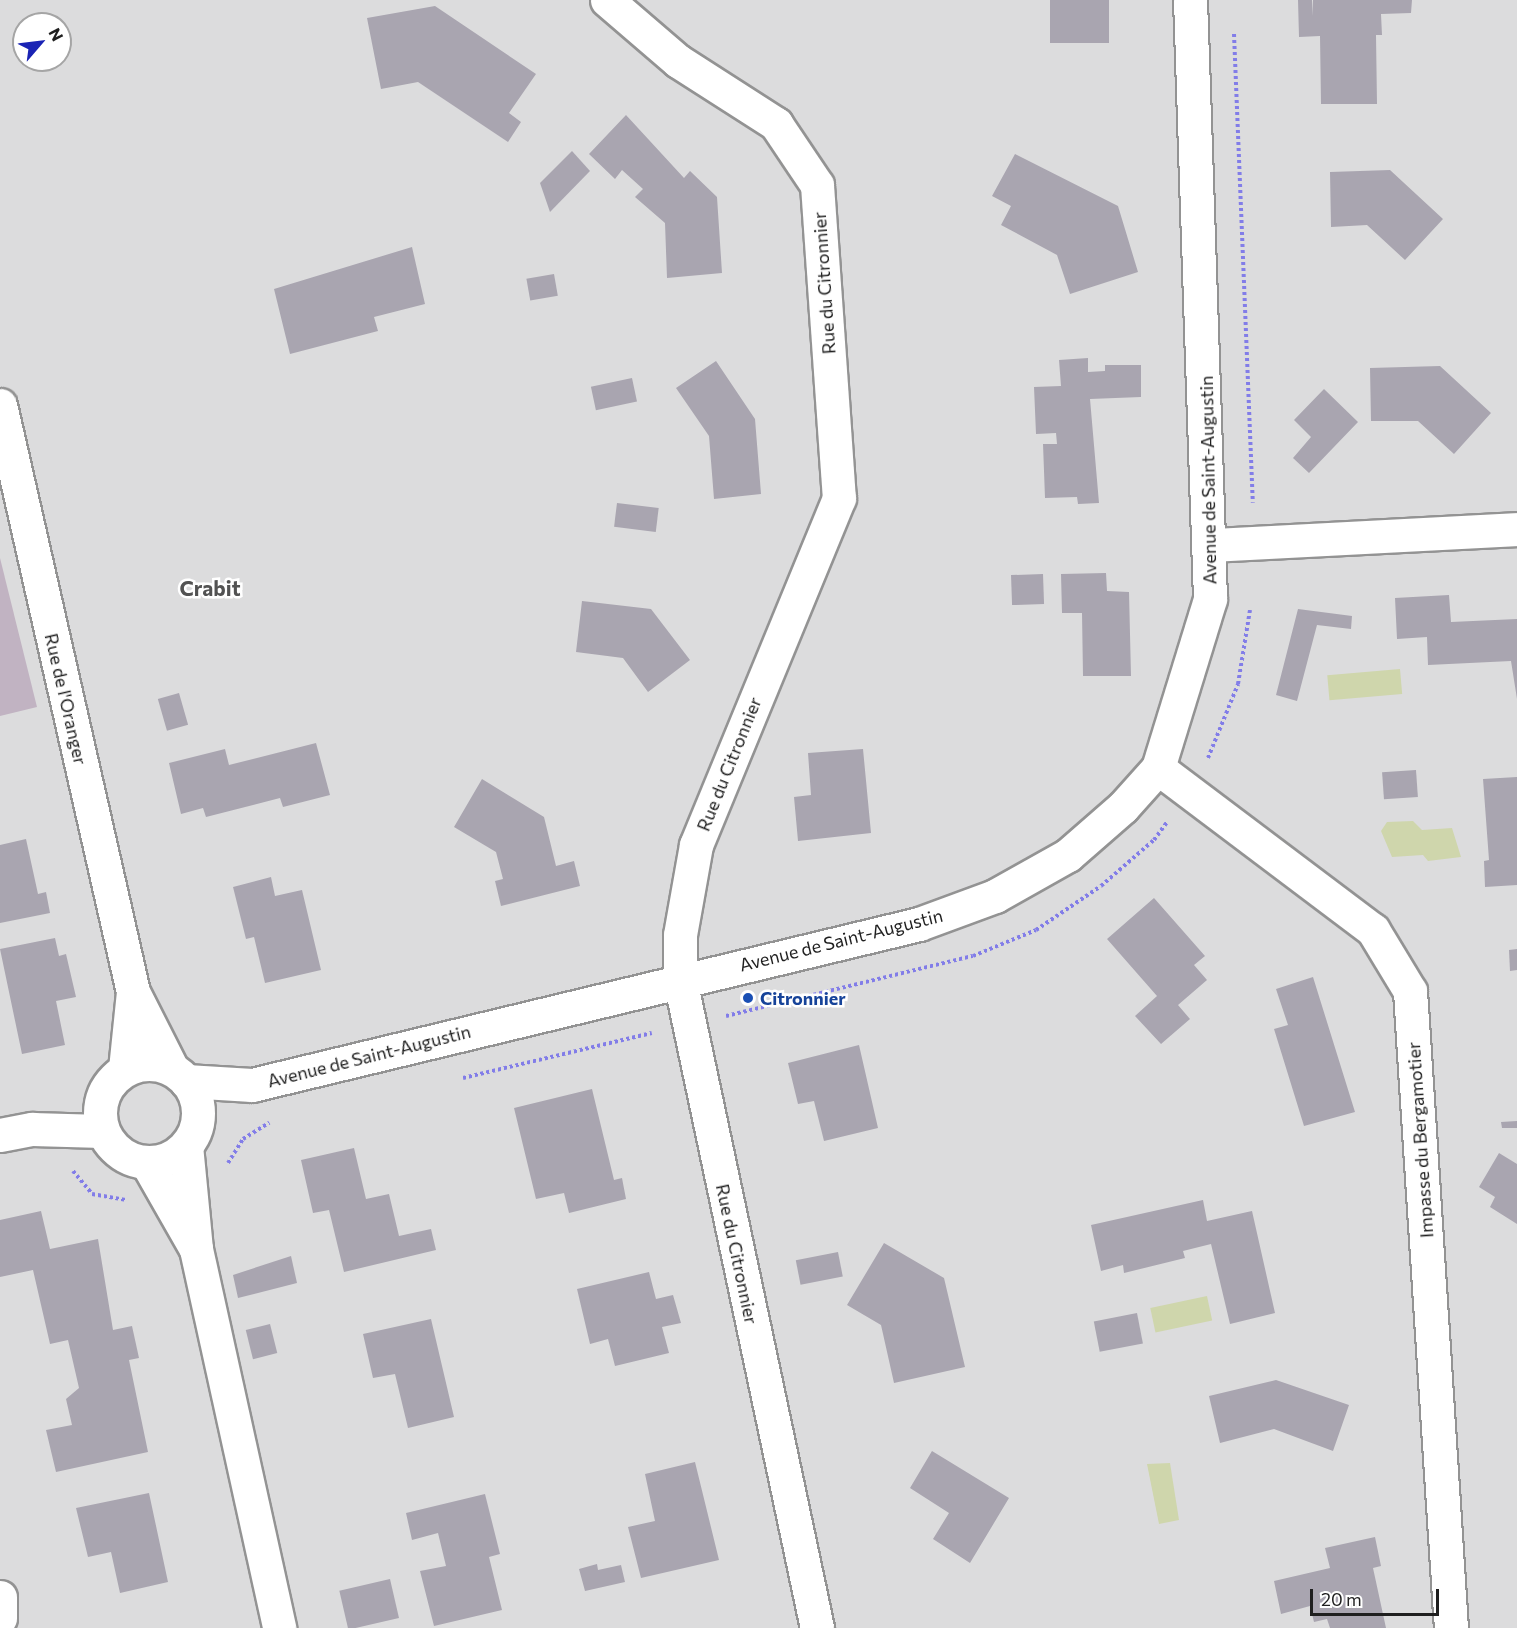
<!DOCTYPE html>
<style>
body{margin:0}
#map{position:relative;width:1517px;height:1628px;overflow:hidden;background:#ebe6ee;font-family:Commissioner,sans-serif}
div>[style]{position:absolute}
.residential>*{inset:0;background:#dcdcdd}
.construction>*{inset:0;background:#c1b3c2}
.water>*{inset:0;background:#cfd6ac;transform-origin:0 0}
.building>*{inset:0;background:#a9a5b0;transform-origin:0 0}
.path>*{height:4px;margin-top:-2px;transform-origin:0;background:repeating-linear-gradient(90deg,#827de8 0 3px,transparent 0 6px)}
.roads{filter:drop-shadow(2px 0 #939393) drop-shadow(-2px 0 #939393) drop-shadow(0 2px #939393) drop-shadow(0 -2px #939393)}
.minor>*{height:33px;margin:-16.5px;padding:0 16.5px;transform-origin:16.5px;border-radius:16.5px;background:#fff}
.minor>.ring{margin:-16.5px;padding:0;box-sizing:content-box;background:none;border:33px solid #fff;border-radius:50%}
.dots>*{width:16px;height:16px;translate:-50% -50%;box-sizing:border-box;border:3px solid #fff;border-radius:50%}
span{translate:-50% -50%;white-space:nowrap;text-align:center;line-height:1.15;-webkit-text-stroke:5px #fff;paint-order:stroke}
.street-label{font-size:18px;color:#1f1f1f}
.transit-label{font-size:18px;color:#164399;font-weight:700}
.left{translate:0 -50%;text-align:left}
.quarter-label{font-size:21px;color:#525252;font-weight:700}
.north{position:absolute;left:12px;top:12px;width:60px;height:60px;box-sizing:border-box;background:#fff;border:2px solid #a5a5a5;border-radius:50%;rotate:62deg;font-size:16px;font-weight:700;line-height:24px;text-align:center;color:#1f1f1f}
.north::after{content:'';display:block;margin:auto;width:21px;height:27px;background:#1a23b4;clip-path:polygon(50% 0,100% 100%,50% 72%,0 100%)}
.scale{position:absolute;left:1310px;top:1589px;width:129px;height:27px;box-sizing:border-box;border:3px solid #1f1f1f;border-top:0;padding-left:8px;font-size:18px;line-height:21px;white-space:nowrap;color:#1f1f1f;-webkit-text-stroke:4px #fff;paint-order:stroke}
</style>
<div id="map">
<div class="residential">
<div style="clip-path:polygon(evenodd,0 0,1517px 0,1517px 1628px,0 1628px,0 0,24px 24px,60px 24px,60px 60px,24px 60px,24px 24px)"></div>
</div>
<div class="construction">
<div style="clip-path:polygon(0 558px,37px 707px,0 716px)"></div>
</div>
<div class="water">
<div style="left:1400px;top:669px;width:25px;height:73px;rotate:85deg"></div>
<div style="clip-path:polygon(1413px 821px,1422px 830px,1452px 828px,1461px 857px,1428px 861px,1423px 855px,1392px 857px,1381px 831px,1387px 822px)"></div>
<div style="left:1207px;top:1296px;width:25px;height:58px;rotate:78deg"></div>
<div style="clip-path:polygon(1170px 1463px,1179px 1520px,1159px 1524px,1147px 1464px)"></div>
</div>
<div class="building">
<div style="left:1050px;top:0;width:59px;height:43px"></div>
<div style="clip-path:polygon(1298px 0,1312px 0,1313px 16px,1313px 0,1412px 0,1411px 13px,1381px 14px,1382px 35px,1376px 35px,1377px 104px,1321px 104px,1320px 36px,1299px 37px)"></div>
<div style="clip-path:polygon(435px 6px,536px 74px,509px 113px,521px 122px,508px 142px,418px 82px,381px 89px,367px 18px)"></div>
<div style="clip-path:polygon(626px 115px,684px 178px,690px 171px,717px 197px,722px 273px,667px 278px,665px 223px,635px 197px,643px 189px,622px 170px,615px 179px,589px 154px)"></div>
<div style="clip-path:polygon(572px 151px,590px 171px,550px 212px,540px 183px)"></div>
<div style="clip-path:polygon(1015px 154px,1118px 206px,1138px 272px,1070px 294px,1057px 255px,1001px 225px,1011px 206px,992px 196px)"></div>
<div style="clip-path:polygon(1390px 170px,1443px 219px,1405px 260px,1367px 225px,1331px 227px,1330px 172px)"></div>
<div style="clip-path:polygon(412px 247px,425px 304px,374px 317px,378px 331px,290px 354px,274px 289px)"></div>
<div style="left:554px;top:274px;width:22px;height:28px;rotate:80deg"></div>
<div style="clip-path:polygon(1088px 358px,1088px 372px,1105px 371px,1105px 365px,1141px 365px,1141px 397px,1090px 399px,1099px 503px,1078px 504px,1077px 497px,1045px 498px,1043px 444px,1057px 444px,1056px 433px,1036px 434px,1034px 387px,1061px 386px,1059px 360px)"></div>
<div style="clip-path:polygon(716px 361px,755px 419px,761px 494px,714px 499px,709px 436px,676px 388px)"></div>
<div style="clip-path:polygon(1440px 366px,1491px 413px,1454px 454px,1418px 421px,1371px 421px,1370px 368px)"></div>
<div style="left:632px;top:378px;width:24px;height:42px;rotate:78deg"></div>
<div style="clip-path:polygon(1324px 389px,1358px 422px,1309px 473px,1293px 458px,1311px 437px,1294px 420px)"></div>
<div style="left:617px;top:503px;width:42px;height:24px;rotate:7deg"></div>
<div style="clip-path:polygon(1106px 573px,1107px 591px,1129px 592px,1131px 676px,1083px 676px,1082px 613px,1062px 613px,1061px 574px)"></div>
<div style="left:1043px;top:574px;width:30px;height:32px;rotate:88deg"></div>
<div style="clip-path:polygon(1449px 595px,1451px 622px,1517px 619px,1517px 699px,1511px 661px,1428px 665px,1427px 637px,1397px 639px,1395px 598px)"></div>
<div style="clip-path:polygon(582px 601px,651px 609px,690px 660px,648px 692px,623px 658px,576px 652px)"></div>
<div style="clip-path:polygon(1298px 609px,1352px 616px,1351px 629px,1317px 625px,1297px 701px,1276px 695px)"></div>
<div style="left:179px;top:693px;width:33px;height:22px;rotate:74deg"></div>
<div style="clip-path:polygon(316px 743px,330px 795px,283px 807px,280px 798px,206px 817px,203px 808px,181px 814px,169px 763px,225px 749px,229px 765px)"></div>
<div style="clip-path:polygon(863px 749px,871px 833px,798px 841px,794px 797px,811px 795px,808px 753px)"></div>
<div style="left:1416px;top:770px;width:27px;height:34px;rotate:86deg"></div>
<div style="clip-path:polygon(1517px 777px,1517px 885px,1485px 887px,1484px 861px,1489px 860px,1483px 779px)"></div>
<div style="clip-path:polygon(482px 779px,544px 817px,556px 866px,574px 861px,580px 886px,501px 906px,495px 881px,503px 879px,496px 852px,454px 827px)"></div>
<div style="clip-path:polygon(26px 839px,38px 894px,46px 892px,50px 913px,0 923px,0 845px)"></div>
<div style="clip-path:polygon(271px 877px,275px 896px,302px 890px,321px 970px,265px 983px,254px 937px,246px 939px,233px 887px)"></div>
<div style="clip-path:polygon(1154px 898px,1205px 956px,1194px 965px,1207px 980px,1178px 1005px,1190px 1019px,1161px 1044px,1135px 1016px,1157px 996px,1107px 939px)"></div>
<div style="clip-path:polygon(55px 938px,59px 956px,66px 954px,76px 997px,56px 1001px,65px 1045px,22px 1054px,0 949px)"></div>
<div style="clip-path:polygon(1517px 949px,1517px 970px,1510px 971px,1509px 950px)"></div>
<div style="clip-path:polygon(1313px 977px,1355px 1112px,1304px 1126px,1274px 1029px,1288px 1025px,1276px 989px)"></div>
<div style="clip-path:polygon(859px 1045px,878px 1128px,824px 1141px,814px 1101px,798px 1104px,788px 1063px)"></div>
<div style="clip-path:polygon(592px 1089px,614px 1180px,622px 1178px,626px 1199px,569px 1213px,564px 1193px,536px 1199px,514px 1108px)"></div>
<div style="clip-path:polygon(1517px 1121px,1517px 1128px,1502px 1128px,1501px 1122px)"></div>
<div style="clip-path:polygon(354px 1148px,366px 1199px,389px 1194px,399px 1236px,431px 1229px,436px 1250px,344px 1272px,329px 1210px,313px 1213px,301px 1160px)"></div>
<div style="clip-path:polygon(1499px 1153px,1517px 1164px,1517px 1224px,1490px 1207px,1495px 1197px,1479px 1187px)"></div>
<div style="clip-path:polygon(1203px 1200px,1207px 1221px,1252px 1211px,1275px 1313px,1230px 1324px,1211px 1244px,1183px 1251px,1185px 1258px,1124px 1273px,1123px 1265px,1101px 1271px,1091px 1225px)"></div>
<div style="clip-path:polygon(41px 1211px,50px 1249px,98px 1239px,113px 1330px,132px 1326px,139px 1358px,129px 1360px,148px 1452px,56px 1472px,46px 1430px,72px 1425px,66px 1399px,79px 1388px,68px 1340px,50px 1344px,33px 1270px,0 1277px,0 1220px)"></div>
<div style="clip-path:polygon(884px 1243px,944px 1278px,965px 1367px,894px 1383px,881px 1325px,847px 1305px)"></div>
<div style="left:838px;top:1252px;width:25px;height:43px;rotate:79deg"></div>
<div style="clip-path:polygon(291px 1256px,297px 1283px,238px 1298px,233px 1275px)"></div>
<div style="clip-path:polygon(649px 1272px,656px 1299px,673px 1295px,681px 1323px,662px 1327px,669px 1353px,615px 1366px,608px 1339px,590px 1344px,577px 1289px)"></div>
<div style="left:1137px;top:1313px;width:31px;height:44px;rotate:79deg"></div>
<div style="clip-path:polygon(431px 1319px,454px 1417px,408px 1428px,395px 1374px,373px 1378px,363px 1334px)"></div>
<div style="left:270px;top:1324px;width:30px;height:25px;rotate:76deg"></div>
<div style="clip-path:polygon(1276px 1380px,1349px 1405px,1333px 1451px,1274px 1429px,1220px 1443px,1209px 1396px)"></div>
<div style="clip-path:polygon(932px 1451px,1009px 1498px,970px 1563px,933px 1539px,949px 1513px,910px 1488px)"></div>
<div style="clip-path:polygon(695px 1462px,719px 1560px,641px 1578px,628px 1527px,655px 1521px,645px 1474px)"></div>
<div style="clip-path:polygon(149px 1493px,168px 1582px,120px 1593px,111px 1552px,88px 1557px,76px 1508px)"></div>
<div style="clip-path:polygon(485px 1494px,500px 1554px,489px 1557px,502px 1610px,434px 1626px,420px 1571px,446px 1566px,438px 1533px,412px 1540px,406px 1513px)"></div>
<div style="clip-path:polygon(1375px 1537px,1381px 1566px,1373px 1568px,1386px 1628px,1330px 1628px,1327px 1619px,1314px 1622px,1310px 1606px,1281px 1614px,1274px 1581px,1330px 1568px,1325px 1548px)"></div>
<div style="clip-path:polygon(597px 1564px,598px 1570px,621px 1565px,625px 1582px,585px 1591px,579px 1569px)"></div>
<div style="left:390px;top:1579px;width:40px;height:52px;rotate:77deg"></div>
</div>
<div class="path">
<div style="left:1234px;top:34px;width:469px;rotate:87.7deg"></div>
<div style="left:1208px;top:758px;width:80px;rotate:-67.9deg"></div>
<div style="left:1238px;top:684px;width:75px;rotate:-80.8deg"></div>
<div style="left:726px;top:1016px;width:254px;rotate:-13.7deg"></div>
<div style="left:973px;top:956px;width:68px;rotate:-22.4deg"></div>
<div style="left:1036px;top:930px;width:78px;rotate:-34.1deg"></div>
<div style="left:1101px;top:886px;width:70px;rotate:-41deg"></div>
<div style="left:1154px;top:840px;width:22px;rotate:-54deg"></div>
<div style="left:463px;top:1078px;width:194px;rotate:-13.4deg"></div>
<div style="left:228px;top:1163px;width:28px;rotate:-58deg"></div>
<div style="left:243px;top:1139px;width:31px;rotate:-32deg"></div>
<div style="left:73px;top:1171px;width:30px;rotate:50deg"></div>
<div style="left:92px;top:1194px;width:34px;rotate:10deg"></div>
</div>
<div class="roads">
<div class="minor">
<div style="left:607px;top:0;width:94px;rotate:40.7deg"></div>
<div style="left:678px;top:61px;width:117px;rotate:32.7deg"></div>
<div style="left:776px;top:124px;width:73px;rotate:56.1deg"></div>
<div style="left:817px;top:185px;width:314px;rotate:86deg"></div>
<div style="left:839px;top:498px;width:375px;rotate:112.4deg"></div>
<div style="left:696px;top:845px;width:91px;rotate:100.1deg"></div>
<div style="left:680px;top:935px;width:45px;rotate:90deg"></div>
<div style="left:680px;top:980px;width:662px;rotate:78.06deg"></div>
<div style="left:0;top:405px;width:602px;rotate:77.23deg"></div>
<div style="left:1212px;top:545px;width:305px;rotate:-3deg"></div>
<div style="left:1158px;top:768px;width:269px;rotate:37deg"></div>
<div style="left:1373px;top:930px;width:71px;rotate:58.8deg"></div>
<div style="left:1410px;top:991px;width:638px;rotate:86.32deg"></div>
<div class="ring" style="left:100px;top:1064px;width:65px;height:65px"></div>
<div style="left:125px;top:1069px;width:77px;rotate:-84.1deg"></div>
<div style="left:133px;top:992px;width:86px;rotate:63.1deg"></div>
<div style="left:186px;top:1081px;width:66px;rotate:3.5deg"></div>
<div style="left:252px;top:1085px;width:686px;rotate:-13.57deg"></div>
<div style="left:919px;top:924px;width:81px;rotate:-20.2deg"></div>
<div style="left:995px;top:896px;width:84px;rotate:-29.3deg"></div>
<div style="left:1068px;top:855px;width:73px;rotate:-41.1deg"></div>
<div style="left:1123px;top:807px;width:52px;rotate:-48.1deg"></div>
<div style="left:1158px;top:768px;width:177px;rotate:-72.9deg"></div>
<div style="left:1210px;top:599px;width:599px;rotate:-91.91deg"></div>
<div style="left:0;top:1135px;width:33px;rotate:-11deg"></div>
<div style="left:32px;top:1129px;width:70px;rotate:1.6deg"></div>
<div style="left:147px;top:1163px;width:99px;rotate:60.3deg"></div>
<div style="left:196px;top:1249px;width:103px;rotate:-95.5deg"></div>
<div style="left:196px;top:1249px;width:388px;rotate:77.6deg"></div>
<div style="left:0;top:1597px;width:21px;rotate:90deg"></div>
</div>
</div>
<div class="dots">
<div style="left:748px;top:998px;background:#1a4fb4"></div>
</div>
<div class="street-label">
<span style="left:824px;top:283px;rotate:-94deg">Rue du Citronnier</span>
<span style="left:1208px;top:480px;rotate:-91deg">Avenue de Saint-Augustin</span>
<span style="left:66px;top:699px;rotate:77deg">Rue de l'Oranger</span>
<span style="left:729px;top:764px;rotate:-68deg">Rue du Citronnier</span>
<span style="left:841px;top:940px;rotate:-14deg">Avenue de Saint-Augustin</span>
<span style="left:369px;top:1056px;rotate:-14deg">Avenue de Saint-Augustin</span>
<span style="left:1420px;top:1140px;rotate:-94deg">Impasse du Bergamotier</span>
<span style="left:737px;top:1254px;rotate:78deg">Rue du Citronnier</span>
</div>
<div class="transit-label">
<span class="left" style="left:760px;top:998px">Citronnier</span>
</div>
<div class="quarter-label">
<span style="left:210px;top:588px">Crabit</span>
</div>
<div class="north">N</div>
<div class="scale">20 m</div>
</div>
